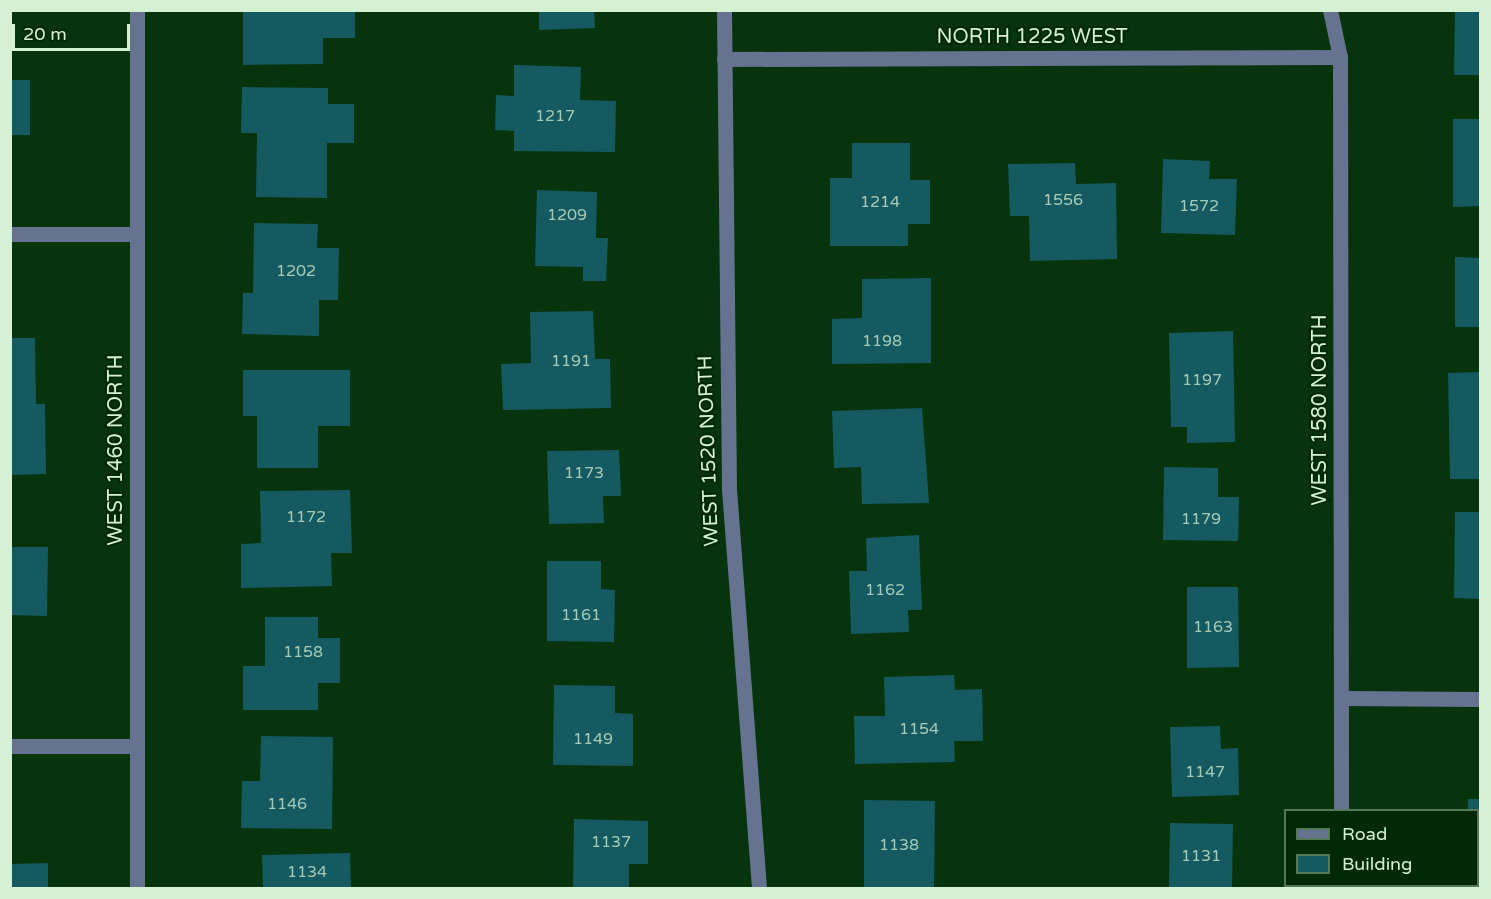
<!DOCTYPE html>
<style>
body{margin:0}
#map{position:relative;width:1491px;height:899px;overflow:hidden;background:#07330d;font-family:"Varela Round",sans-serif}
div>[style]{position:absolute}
.building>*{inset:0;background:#165a61}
.minor>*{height:15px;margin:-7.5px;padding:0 7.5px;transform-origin:7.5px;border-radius:7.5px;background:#657390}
span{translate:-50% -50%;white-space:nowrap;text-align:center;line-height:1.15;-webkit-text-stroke:4.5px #002904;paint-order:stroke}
.number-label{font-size:16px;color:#a4cbb7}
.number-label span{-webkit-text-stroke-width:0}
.street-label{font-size:20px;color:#d4f1d4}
.frame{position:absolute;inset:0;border:12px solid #d4f1d4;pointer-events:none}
.legend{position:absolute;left:1284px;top:809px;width:195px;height:78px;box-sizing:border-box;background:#002904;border:2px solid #557957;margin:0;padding:8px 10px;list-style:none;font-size:18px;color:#d4f1d4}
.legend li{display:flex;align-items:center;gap:12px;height:30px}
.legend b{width:30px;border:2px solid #557957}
.scale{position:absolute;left:12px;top:24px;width:118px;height:27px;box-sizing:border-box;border:3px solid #d4f1d4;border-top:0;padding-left:8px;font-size:18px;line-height:21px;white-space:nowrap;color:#d4f1d4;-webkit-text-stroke:4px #002904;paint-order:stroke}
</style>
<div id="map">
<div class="building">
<div style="clip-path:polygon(243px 10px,355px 10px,355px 38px,323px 38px,323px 64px,243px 65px)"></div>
<div style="clip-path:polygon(539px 10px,594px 10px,595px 28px,539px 30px)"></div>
<div style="clip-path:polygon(1455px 10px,1480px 10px,1480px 75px,1454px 75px)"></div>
<div style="clip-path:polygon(10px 28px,13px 28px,13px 44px,10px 44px)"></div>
<div style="clip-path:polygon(514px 65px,581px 67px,580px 100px,616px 101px,615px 152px,514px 151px,514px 131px,495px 130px,496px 95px,514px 96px)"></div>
<div style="clip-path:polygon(10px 80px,30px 80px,30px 135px,10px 135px)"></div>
<div style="clip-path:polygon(242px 87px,328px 88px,328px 104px,354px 104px,354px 143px,327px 143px,327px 198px,256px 197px,257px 133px,241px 133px)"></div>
<div style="clip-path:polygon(1453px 119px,1480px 119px,1480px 206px,1453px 207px)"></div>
<div style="clip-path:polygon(852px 143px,910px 143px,910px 180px,930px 180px,930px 224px,908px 224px,908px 246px,830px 246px,830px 178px,852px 178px)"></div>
<div style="clip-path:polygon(1163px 159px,1210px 161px,1209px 179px,1237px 179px,1235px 235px,1161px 233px)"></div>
<div style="clip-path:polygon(1075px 163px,1076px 184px,1116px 183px,1117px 259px,1030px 261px,1029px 216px,1010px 216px,1008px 164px)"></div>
<div style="clip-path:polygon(537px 190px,597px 192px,596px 238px,608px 238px,606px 281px,583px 281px,583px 267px,535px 266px)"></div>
<div style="clip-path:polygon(254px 223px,318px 224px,317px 248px,339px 248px,338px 300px,319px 300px,319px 336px,242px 334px,243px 293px,253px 293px)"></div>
<div style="clip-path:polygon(1455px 257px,1480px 258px,1480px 327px,1455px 327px)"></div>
<div style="clip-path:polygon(931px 278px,931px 363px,832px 364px,832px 319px,862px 318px,862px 279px)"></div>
<div style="clip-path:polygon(593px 311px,595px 359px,610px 359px,611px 408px,503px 410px,501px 364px,531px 363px,530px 312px)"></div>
<div style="clip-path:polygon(1233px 331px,1235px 442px,1187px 443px,1187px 427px,1171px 427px,1169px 333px)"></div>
<div style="clip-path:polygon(10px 338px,35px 338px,36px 404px,45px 404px,46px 474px,10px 475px)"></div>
<div style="clip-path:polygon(243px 370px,350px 370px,350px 426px,318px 426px,318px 468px,257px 468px,257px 416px,243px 416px)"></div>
<div style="clip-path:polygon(1480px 372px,1480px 479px,1450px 479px,1448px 373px)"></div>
<div style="clip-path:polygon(922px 408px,929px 503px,862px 504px,861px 467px,834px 468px,832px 411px)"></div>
<div style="clip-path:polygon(619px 450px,621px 496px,603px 496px,604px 523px,549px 524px,547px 451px)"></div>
<div style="clip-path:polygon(1164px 467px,1218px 468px,1218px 497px,1239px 497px,1238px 541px,1163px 540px)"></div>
<div style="clip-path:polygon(350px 490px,352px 553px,331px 553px,332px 586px,241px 588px,241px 544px,261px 543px,260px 491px)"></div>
<div style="clip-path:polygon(1455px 512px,1480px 512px,1480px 599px,1454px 598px)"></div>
<div style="clip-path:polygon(919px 535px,922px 610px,908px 610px,909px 632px,851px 634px,849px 571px,867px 571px,866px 538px)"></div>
<div style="clip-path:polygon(10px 547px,48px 547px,47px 616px,10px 615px)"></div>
<div style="clip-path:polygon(547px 561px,601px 561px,601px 589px,615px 590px,614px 642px,547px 641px)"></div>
<div style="clip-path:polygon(1187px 587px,1238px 587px,1239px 667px,1187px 668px)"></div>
<div style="clip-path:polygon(265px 617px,318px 617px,318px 638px,340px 638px,340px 683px,318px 683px,318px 710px,243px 710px,243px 666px,265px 666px)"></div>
<div style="clip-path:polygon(954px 675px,955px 690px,982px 689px,983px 741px,954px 741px,955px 762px,855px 764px,854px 716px,885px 716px,884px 677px)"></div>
<div style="clip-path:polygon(554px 685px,615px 686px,615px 713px,633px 714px,633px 766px,553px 765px)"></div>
<div style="clip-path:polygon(1220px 726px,1221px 749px,1238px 748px,1239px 795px,1172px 797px,1170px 727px)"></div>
<div style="clip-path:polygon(261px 736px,333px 737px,332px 829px,241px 828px,242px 781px,260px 781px)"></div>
<div style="clip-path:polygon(1468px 799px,1480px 799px,1480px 853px,1478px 810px,1468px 810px)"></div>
<div style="clip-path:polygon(864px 800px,935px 801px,934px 888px,864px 888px)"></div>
<div style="clip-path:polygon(574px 819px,648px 821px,648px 864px,629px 864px,629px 888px,573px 888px)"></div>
<div style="clip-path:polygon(1170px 823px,1233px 824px,1232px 888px,1169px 888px)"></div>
<div style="clip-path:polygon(350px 853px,351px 888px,263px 888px,262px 855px)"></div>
<div style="clip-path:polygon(48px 863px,48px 888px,10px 888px,10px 864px)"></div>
</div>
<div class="minor">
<div style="left:137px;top:10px;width:878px;rotate:90deg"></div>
<div style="left:724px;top:10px;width:479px;rotate:89.4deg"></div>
<div style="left:729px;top:489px;width:400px;rotate:85.7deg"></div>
<div style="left:1330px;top:10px;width:48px;rotate:78deg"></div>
<div style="left:1340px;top:57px;width:753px;rotate:89.92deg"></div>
<div style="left:724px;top:59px;width:616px;rotate:-0.19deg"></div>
<div style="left:10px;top:234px;width:127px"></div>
<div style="left:1341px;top:698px;width:139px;rotate:0.4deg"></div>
<div style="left:10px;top:746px;width:127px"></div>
<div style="left:1341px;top:886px;width:2px;rotate:90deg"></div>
</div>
<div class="number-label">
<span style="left:555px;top:116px">1217</span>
<span style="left:1063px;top:200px">1556</span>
<span style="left:880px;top:202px">1214</span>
<span style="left:1199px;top:206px">1572</span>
<span style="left:567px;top:215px">1209</span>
<span style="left:296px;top:271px">1202</span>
<span style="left:882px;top:341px">1198</span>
<span style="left:571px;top:361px">1191</span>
<span style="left:1202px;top:380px">1197</span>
<span style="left:584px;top:473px">1173</span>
<span style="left:306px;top:517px">1172</span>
<span style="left:1201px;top:519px">1179</span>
<span style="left:885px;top:590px">1162</span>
<span style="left:581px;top:615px">1161</span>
<span style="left:1213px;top:627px">1163</span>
<span style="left:303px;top:652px">1158</span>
<span style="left:919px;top:729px">1154</span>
<span style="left:593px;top:739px">1149</span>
<span style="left:1205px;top:772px">1147</span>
<span style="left:287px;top:804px">1146</span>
<span style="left:611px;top:842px">1137</span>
<span style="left:899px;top:845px">1138</span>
<span style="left:1201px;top:856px">1131</span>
<span style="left:307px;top:872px">1134</span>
</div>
<div class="street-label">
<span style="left:1032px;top:37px">NORTH 1225 WEST</span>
<span style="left:1320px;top:410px;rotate:-90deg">WEST 1580 NORTH</span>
<span style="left:116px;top:450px;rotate:-90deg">WEST 1460 NORTH</span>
<span style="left:709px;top:451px;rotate:-92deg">WEST 1520 NORTH</span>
</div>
<div class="frame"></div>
<ul class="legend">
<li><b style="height:8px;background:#657390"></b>Road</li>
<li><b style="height:16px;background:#165a61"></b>Building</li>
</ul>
<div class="scale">20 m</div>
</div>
